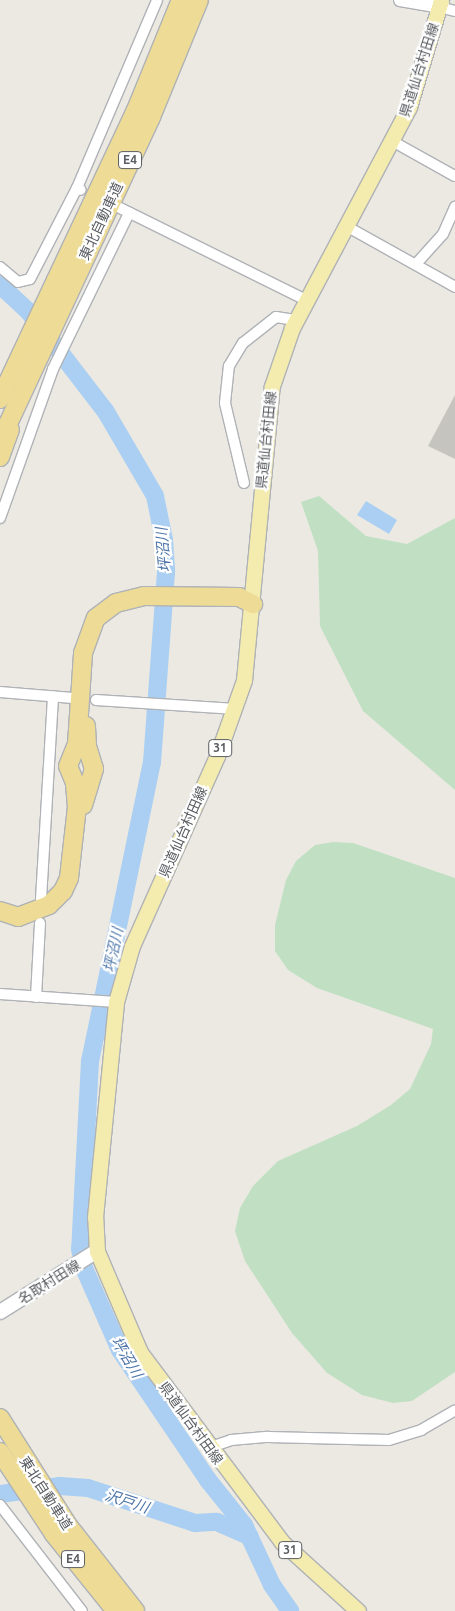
<!DOCTYPE html>
<meta charset="utf-8">
<style>
body{margin:0}
#map{position:relative;width:455px;height:1611px;overflow:hidden;background:#ebe9e2;font-family:Ubuntu,"Noto Sans JP",sans-serif}
div>[style]{position:absolute}
.green>*{inset:0;background:#c1e0c3}
.water>*{inset:0;background:#aacff3}
.river>*{height:18px;margin:-9px;padding:0 9px;transform-origin:9px;border-radius:9px;background:#aacff3}
.building>*{inset:0;background:#c6c4bf}
.roads{filter:drop-shadow(1px 0 #afb2b6) drop-shadow(-1px 0 #afb2b6) drop-shadow(0 1px #afb2b6) drop-shadow(0 -1px #afb2b6)}
.minor>*{height:10px;margin:-5px;padding:0 5px;transform-origin:5px;border-radius:5px;background:#fff}
.tertiary>*{height:12px;margin:-6px;padding:0 6px;transform-origin:6px;border-radius:6px;background:#fff}
.secondary>*{height:14px;margin:-7px;padding:0 7px;transform-origin:7px;border-radius:7px;background:#fff}
.primary>*{height:15px;margin:-7.5px;padding:0 7.5px;transform-origin:7.5px;border-radius:7.5px;background:#f4ecae}
.motorway>*{height:18px;margin:-9px;padding:0 9px;transform-origin:9px;border-radius:9px;background:#eedc96}
span{translate:-50% -50%;white-space:nowrap;text-align:center;line-height:1.15;-webkit-text-stroke:4.5px #fff;paint-order:stroke}
.shield-label span{padding:1px 4px;background:#fff;border:1px solid;border-radius:4px;-webkit-text-stroke-width:0}
.shield-label{font-size:12px;color:#5a5d61;font-weight:700}
.street-label{font-size:14px;color:#5a5d61}
.water-label{font-size:15px;color:#4e76aa;font-style:italic}
</style>
<div id="map">
<div class="green">
<div style="clip-path:polygon(319px 496px,366px 536px,407px 544px,455px 518px,455px 790px,363px 711px,320px 626px,318px 551px,301px 502px)"></div>
<div style="clip-path:polygon(333px 842px,353px 843px,455px 878px,455px 1372px,412px 1401px,393px 1403px,362px 1395px,327px 1373px,292px 1333px,245px 1261px,235px 1231px,240px 1208px,253px 1186px,278px 1161px,357px 1126px,391px 1105px,410px 1089px,431px 1044px,433px 1029px,317px 988px,288px 970px,275px 951px,275px 925px,286px 880px,296px 861px,315px 845px)"></div>
</div>
<div class="water">
<div style="clip-path:polygon(366px 501px,397px 520px,389px 534px,357px 515px)"></div>
</div>
<div class="river">
<div style="left:0;top:285px;width:40px;rotate:43deg"></div>
<div style="left:29px;top:312px;width:126px;rotate:52.4deg"></div>
<div style="left:106px;top:412px;width:97px;rotate:59.7deg"></div>
<div style="left:155px;top:496px;width:45px;rotate:78.4deg"></div>
<div style="left:164px;top:540px;width:32px;rotate:86deg"></div>
<div style="left:166px;top:572px;width:191px;rotate:94.2deg"></div>
<div style="left:152px;top:762px;width:305px;rotate:101.7deg"></div>
<div style="left:90px;top:1061px;width:188px;rotate:93deg"></div>
<div style="left:80px;top:1249px;width:19px;rotate:78deg"></div>
<div style="left:84px;top:1268px;width:90px;rotate:66.3deg"></div>
<div style="left:120px;top:1350px;width:157px;rotate:55.9deg"></div>
<div style="left:208px;top:1480px;width:58px;rotate:51.3deg"></div>
<div style="left:244px;top:1525px;width:66px;rotate:65deg"></div>
<div style="left:272px;top:1585px;width:32px;rotate:55deg"></div>
<div style="left:0;top:1494px;width:61px;rotate:-7.6deg"></div>
<div style="left:60px;top:1486px;width:28px;rotate:4deg"></div>
<div style="left:88px;top:1488px;width:113px;rotate:18.1deg"></div>
<div style="left:195px;top:1523px;width:22px;rotate:-3deg"></div>
<div style="left:217px;top:1522px;width:36px;rotate:24deg"></div>
</div>
<div class="building">
<div style="clip-path:polygon(455px 395px,455px 459px,428px 446px)"></div>
</div>
<div class="roads">
<div class="minor">
<div style="left:439px;top:7px;width:16px;rotate:14deg"></div>
<div style="left:392px;top:141px;width:72px;rotate:29.1deg"></div>
<div style="left:77px;top:188px;width:204px;rotate:-66.9deg"></div>
<div style="left:120px;top:208px;width:208px;rotate:26.3deg"></div>
<div style="left:346px;top:226px;width:125px;rotate:29.2deg"></div>
<div style="left:416px;top:264px;width:40px;rotate:-48deg"></div>
<div style="left:443px;top:234px;width:30px;rotate:-66deg"></div>
<div style="left:0;top:267px;width:23px;rotate:40deg"></div>
<div style="left:18px;top:282px;width:12px;rotate:-14deg"></div>
<div style="left:30px;top:279px;width:102px;rotate:-62.7deg"></div>
<div style="left:77px;top:188px;width:4px;rotate:27deg"></div>
<div style="left:244px;top:483px;width:82px;rotate:-103.4deg"></div>
<div style="left:225px;top:403px;width:37px;rotate:-84deg"></div>
<div style="left:229px;top:366px;width:27px;rotate:-59deg"></div>
<div style="left:243px;top:343px;width:42px;rotate:-38.2deg"></div>
<div style="left:276px;top:317px;width:19px;rotate:9deg"></div>
<div style="left:0;top:518px;width:158px;rotate:-70.4deg"></div>
<div style="left:53px;top:369px;width:174px;rotate:-64deg"></div>
<div style="left:0;top:692px;width:73px;rotate:4.7deg"></div>
<div style="left:96px;top:700px;width:140px;rotate:3.7deg"></div>
<div style="left:41px;top:899px;width:203px;rotate:-86.6deg"></div>
<div style="left:0;top:994px;width:116px;rotate:3.9deg"></div>
<div style="left:36px;top:997px;width:74px;rotate:-86.9deg"></div>
<div style="left:208px;top:1448px;width:24px;rotate:-19deg"></div>
<div style="left:231px;top:1440px;width:37px;rotate:-5deg"></div>
<div style="left:268px;top:1437px;width:121px;rotate:1.4deg"></div>
<div style="left:389px;top:1440px;width:34px;rotate:-17deg"></div>
<div style="left:421px;top:1430px;width:39px;rotate:-30deg"></div>
<div style="left:0;top:1505px;width:134px;rotate:52.3deg"></div>
</div>
<div class="tertiary">
<div style="left:400px;top:0;width:40px;rotate:10deg"></div>
</div>
<div class="secondary">
<div style="left:0;top:1312px;width:115px;rotate:-32.2deg"></div>
</div>
<div class="primary">
<div style="left:358px;top:1611px;width:103px;rotate:-137.8deg"></div>
<div style="left:282px;top:1542px;width:237px;rotate:-126.8deg"></div>
<div style="left:140px;top:1352px;width:110px;rotate:-113.1deg"></div>
<div style="left:97px;top:1251px;width:34px;rotate:-93deg"></div>
<div style="left:95px;top:1217px;width:216px;rotate:-84.4deg"></div>
<div style="left:116px;top:1002px;width:58px;rotate:-74.1deg"></div>
<div style="left:132px;top:946px;width:208px;rotate:-65.9deg"></div>
<div style="left:217px;top:756px;width:81px;rotate:-70.4deg"></div>
<div style="left:244px;top:680px;width:295px;rotate:-84.6deg"></div>
<div style="left:272px;top:386px;width:61px;rotate:-71deg"></div>
<div style="left:292px;top:328px;width:250px;rotate:-62.1deg"></div>
<div style="left:409px;top:107px;width:112px;rotate:-73.3deg"></div>
</div>
<div class="motorway">
<div style="left:0;top:399px;width:319px;rotate:-64.8deg"></div>
<div style="left:136px;top:110px;width:119px;rotate:-67.8deg"></div>
<div style="left:0;top:441px;width:357px;rotate:-65deg"></div>
<div style="left:151px;top:117px;width:126px;rotate:-67.7deg"></div>
<div style="left:0;top:457px;width:29px;rotate:-70deg"></div>
<div style="left:83px;top:805px;width:38px;rotate:-73deg"></div>
<div style="left:94px;top:769px;width:24px;rotate:-107deg"></div>
<div style="left:87px;top:746px;width:20px;rotate:-93deg"></div>
<div style="left:0;top:911px;width:19px;rotate:18deg"></div>
<div style="left:18px;top:917px;width:33px;rotate:-21deg"></div>
<div style="left:49px;top:905px;width:20px;rotate:-45deg"></div>
<div style="left:63px;top:891px;width:14px;rotate:-65deg"></div>
<div style="left:69px;top:878px;width:71px;rotate:-83.6deg"></div>
<div style="left:77px;top:807px;width:24px;rotate:-95deg"></div>
<div style="left:75px;top:783px;width:18px;rotate:-112deg"></div>
<div style="left:68px;top:766px;width:24px;rotate:-68deg"></div>
<div style="left:77px;top:744px;width:91px;rotate:-86.2deg"></div>
<div style="left:83px;top:653px;width:37px;rotate:-70deg"></div>
<div style="left:96px;top:618px;width:25px;rotate:-37deg"></div>
<div style="left:116px;top:603px;width:29px;rotate:-14deg"></div>
<div style="left:144px;top:596px;width:95px;rotate:0.6deg"></div>
<div style="left:239px;top:597px;width:16px;rotate:27deg"></div>
<div style="left:0;top:1418px;width:129px;rotate:57.7deg"></div>
<div style="left:69px;top:1527px;width:107px;rotate:51.8deg"></div>
<div style="left:0;top:1452px;width:98px;rotate:56.6deg"></div>
<div style="left:54px;top:1534px;width:99px;rotate:51.2deg"></div>
</div>
</div>
<div class="shield-label">
<span style="left:130px;top:160px">E4</span>
<span style="left:220px;top:748px">31</span>
<span style="left:290px;top:1550px">31</span>
<span style="left:73px;top:1559px">E4</span>
</div>
<div class="street-label">
<span style="left:419px;top:70px;rotate:-72deg">県道仙台村田線</span>
<span style="left:101px;top:221px;rotate:-65deg">東北自動車道</span>
<span style="left:266px;top:440px;rotate:-84deg">県道仙台村田線</span>
<span style="left:183px;top:832px;rotate:-66deg">県道仙台村田線</span>
<span style="left:49px;top:1282px;rotate:-32deg">名取村田線</span>
<span style="left:191px;top:1423px;rotate:54deg">県道仙台村田線</span>
<span style="left:46px;top:1493px;rotate:57deg">東北自動車道</span>
</div>
<div class="water-label">
<span style="left:163px;top:550px;rotate:-95deg">坪沼川</span>
<span style="left:113px;top:950px;rotate:-78deg">坪沼川</span>
<span style="left:127px;top:1357px;rotate:59deg">坪沼川</span>
<span style="left:127px;top:1501px;rotate:18deg">沢戸川</span>
</div>
</div>
